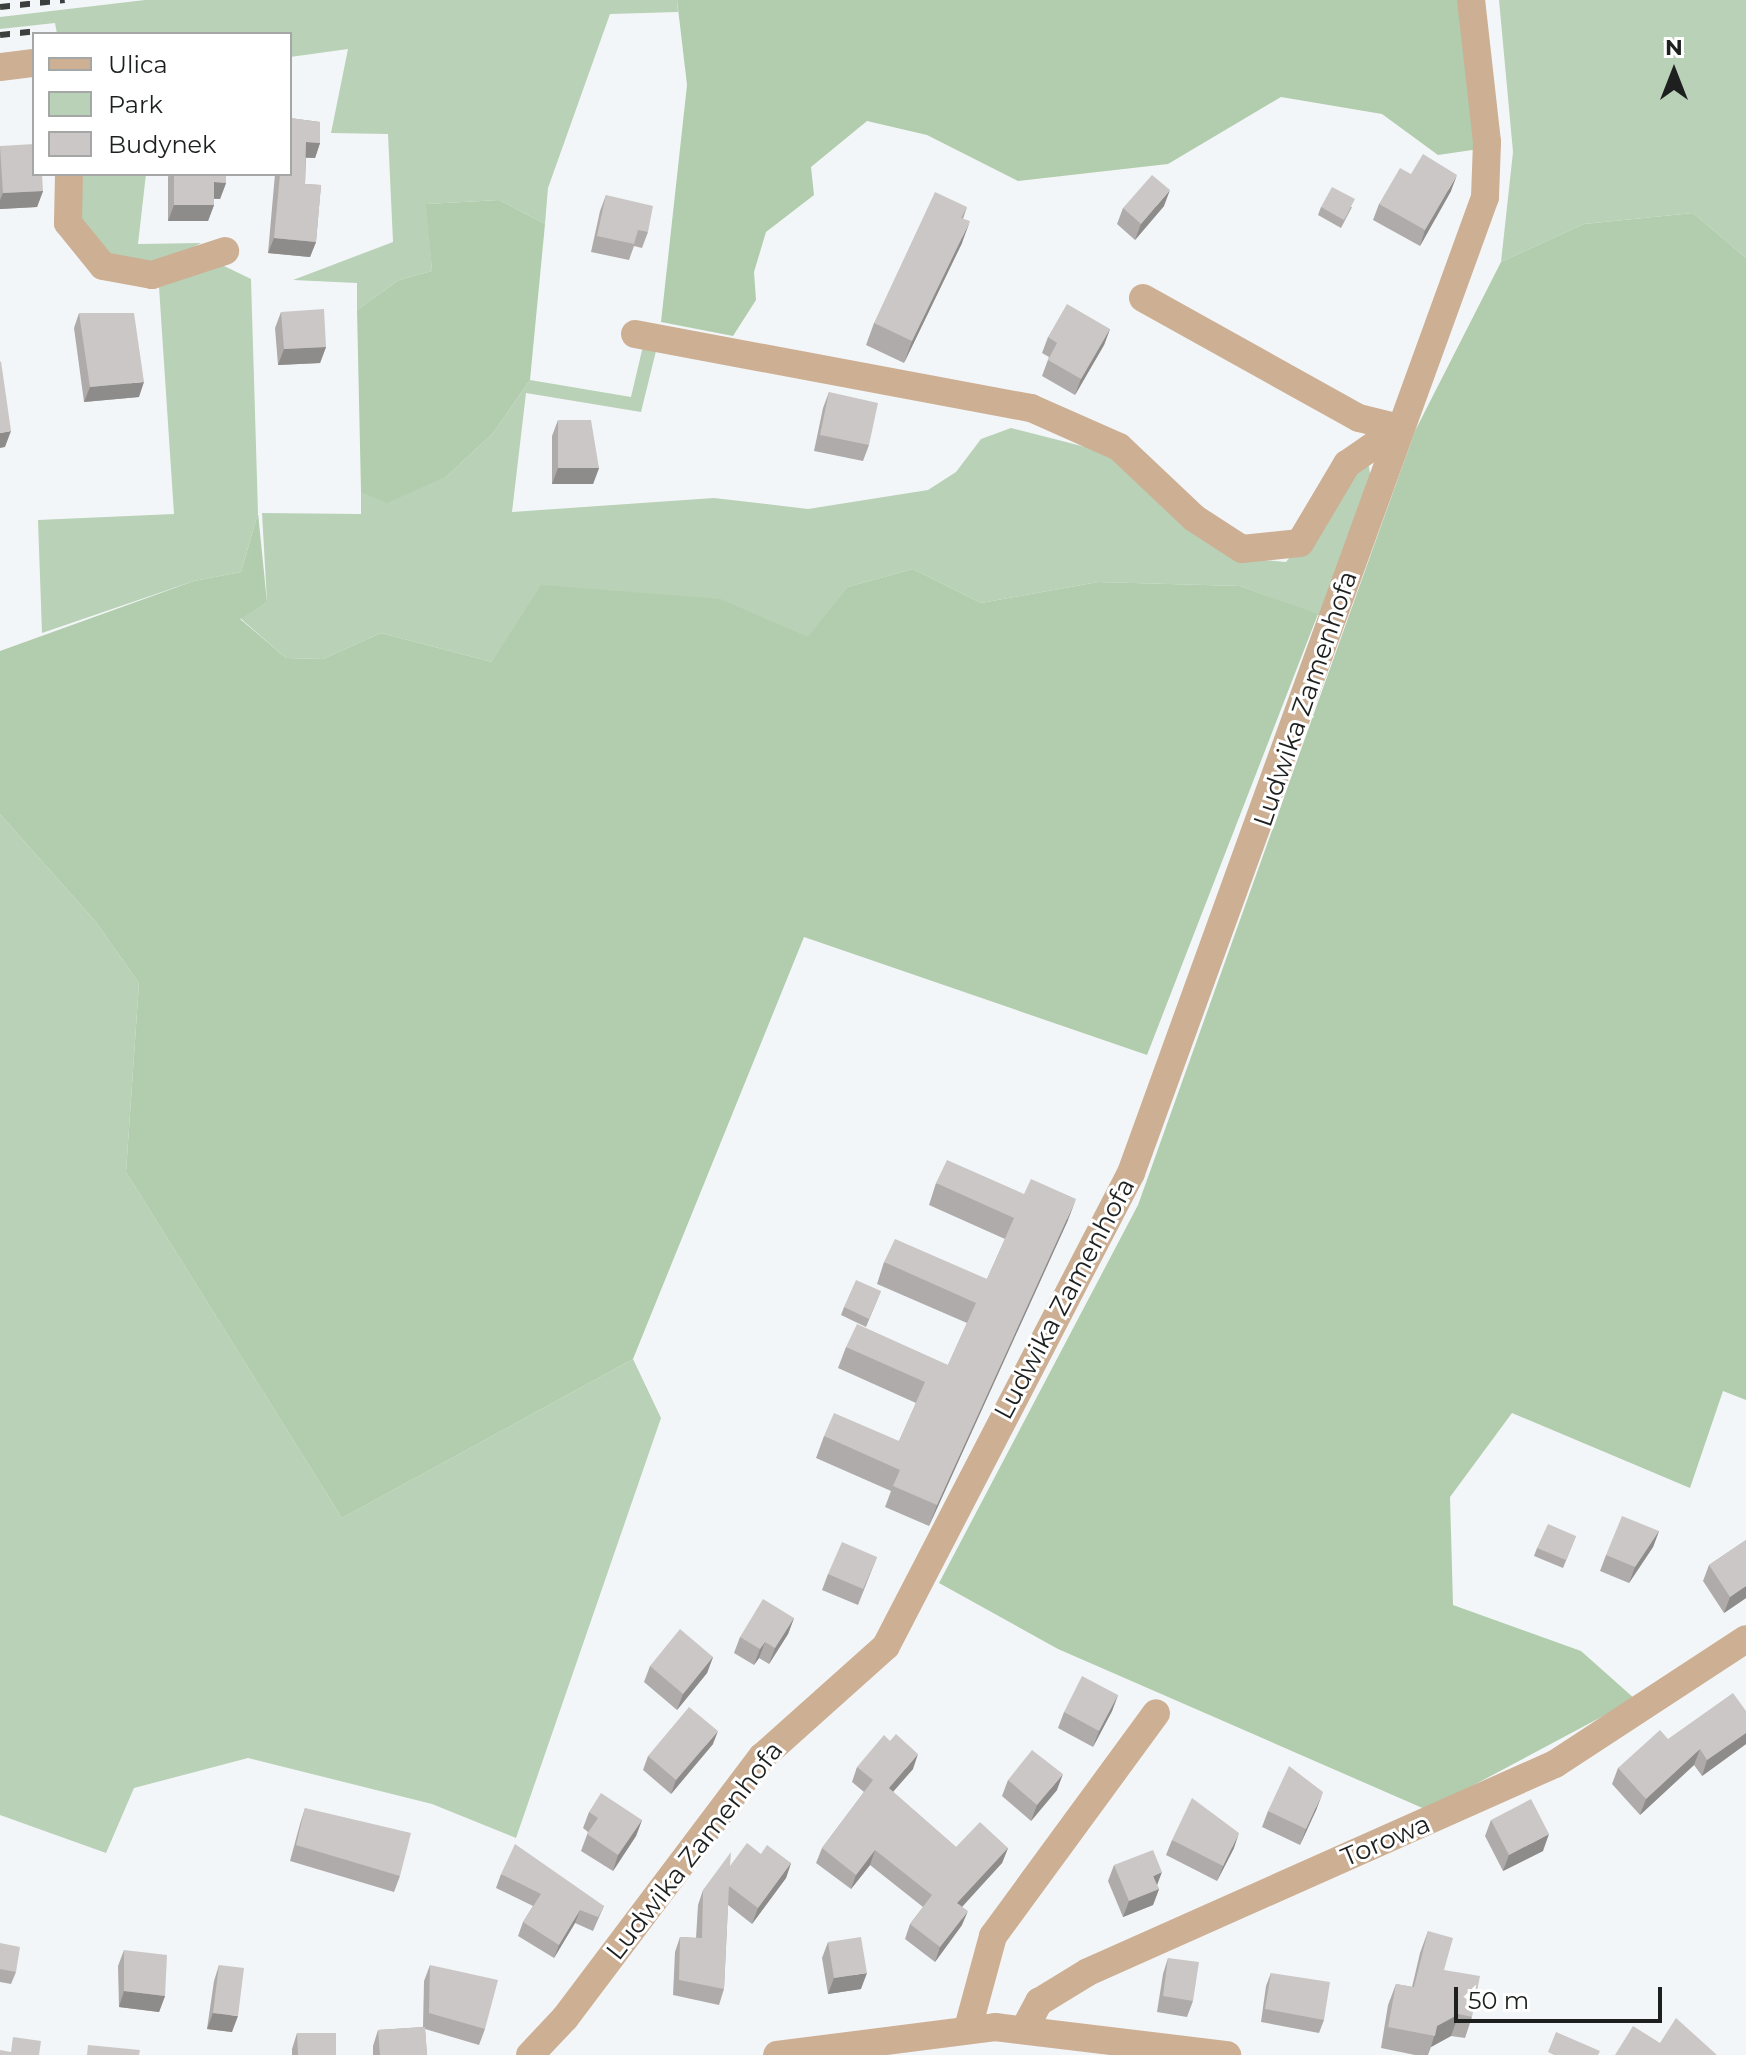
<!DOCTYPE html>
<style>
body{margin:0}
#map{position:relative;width:1746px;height:2055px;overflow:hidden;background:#f3f6f8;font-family:Montserrat,sans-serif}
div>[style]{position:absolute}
.green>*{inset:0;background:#b9d1b6}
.forest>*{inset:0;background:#b1cdad}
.minor>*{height:28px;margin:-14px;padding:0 14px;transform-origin:14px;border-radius:14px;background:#cdaf94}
.rail>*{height:6px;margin-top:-3px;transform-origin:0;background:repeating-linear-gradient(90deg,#3d3f3f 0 10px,transparent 0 20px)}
.wall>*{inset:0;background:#afabaa}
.shaded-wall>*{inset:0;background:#8e8b8b}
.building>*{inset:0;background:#cbc7c6}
span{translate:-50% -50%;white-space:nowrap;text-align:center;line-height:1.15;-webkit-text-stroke:6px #fff;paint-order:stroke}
.street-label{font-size:26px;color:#1e2020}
.legend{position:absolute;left:32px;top:32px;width:260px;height:144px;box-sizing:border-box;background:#fff;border:2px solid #a5a6a6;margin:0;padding:10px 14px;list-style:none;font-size:24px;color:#1e2020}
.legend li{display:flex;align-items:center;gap:16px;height:40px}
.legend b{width:40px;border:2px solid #a5a6a6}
.north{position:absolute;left:1634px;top:32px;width:80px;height:80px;-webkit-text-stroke:6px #fff;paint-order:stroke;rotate:0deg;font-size:22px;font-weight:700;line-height:32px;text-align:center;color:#1e2020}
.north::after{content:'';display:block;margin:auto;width:28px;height:36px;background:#1e2020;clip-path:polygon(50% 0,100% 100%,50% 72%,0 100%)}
.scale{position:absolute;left:1454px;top:1987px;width:208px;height:36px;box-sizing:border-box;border:4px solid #1e2020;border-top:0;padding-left:10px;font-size:24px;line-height:28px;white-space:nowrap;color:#1e2020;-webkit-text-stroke:6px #fff;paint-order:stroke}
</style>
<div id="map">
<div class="green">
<div style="clip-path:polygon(145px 0,677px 0,678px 12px,610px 14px,548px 188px,545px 224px,499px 200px,427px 204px,432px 271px,399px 280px,357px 310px,357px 283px,293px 280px,393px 242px,388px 134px,331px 133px,348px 49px,290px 57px,290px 34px,57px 34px,55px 23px,0 29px,0 17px)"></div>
<div style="clip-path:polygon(1499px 0,1746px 0,1746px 258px,1693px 213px,1584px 224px,1501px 262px,1513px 152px)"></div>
<div style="clip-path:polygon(77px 174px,146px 174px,138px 244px,201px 243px,159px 266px,118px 262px,74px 217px)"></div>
<div style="clip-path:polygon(222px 265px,251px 279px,258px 513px,241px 572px,194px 581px,42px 633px,38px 520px,174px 514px,159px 287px)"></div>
<div style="clip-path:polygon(643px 346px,657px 347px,641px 412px,526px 393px,512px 512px,714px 498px,808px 509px,928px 490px,956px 472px,981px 439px,1011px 428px,1117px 455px,1233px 557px,1286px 562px,1368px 459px,1371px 481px,1327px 618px,1240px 586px,1098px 582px,981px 603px,913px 569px,847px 587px,809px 637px,492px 662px,381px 633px,323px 659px,286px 658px,240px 618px,267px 602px,262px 513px,361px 514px,361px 492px,447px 476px,493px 433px,530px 380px,631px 397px)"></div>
<div style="clip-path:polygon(0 814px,96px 922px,139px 983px,126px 1172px,342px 1518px,633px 1359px,661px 1418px,516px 1838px,432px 1804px,248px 1758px,134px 1788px,106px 1853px,0 1815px)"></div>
</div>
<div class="forest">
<div style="clip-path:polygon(677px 0,1460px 0,1479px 149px,1438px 155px,1382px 114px,1281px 97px,1168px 164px,1018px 181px,927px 135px,867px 121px,811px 167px,814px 195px,766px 232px,754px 272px,756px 300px,733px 336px,661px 322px,687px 85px)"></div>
<div style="clip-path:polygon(499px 200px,545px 224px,530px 380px,493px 433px,447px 476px,387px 503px,361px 492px,357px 310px,399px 280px,432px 271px,426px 204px)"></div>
<div style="clip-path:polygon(1693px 213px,1746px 258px,1746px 1400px,1723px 1391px,1690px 1488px,1512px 1413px,1450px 1497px,1453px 1605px,1581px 1651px,1635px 1699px,1427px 1810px,1058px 1649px,939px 1583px,1138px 1205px,1415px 431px,1501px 262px,1584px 224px)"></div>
<div style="clip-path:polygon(258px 513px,267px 602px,240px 619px,286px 658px,323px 659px,381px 633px,492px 662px,541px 585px,720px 599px,808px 637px,847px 587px,913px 569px,981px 603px,1098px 582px,1240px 586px,1318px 614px,1147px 1055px,804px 937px,633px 1359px,342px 1518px,126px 1172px,139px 983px,96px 922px,0 814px,0 651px,194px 581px,241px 572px)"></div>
</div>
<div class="minor">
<div style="left:0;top:67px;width:34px;rotate:-7deg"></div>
<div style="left:69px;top:174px;width:49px;rotate:91.2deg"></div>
<div style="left:68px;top:223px;width:55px;rotate:50.9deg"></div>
<div style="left:103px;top:266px;width:50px;rotate:10.4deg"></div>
<div style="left:152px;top:275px;width:77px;rotate:-18.2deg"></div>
<div style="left:1143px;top:298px;width:247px;rotate:29.1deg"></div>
<div style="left:1359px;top:418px;width:41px;rotate:14deg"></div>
<div style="left:635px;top:334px;width:403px;rotate:10.6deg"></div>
<div style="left:1031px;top:408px;width:96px;rotate:23.9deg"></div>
<div style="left:1119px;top:447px;width:103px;rotate:43.4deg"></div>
<div style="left:1194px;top:518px;width:57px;rotate:32.9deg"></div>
<div style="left:1242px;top:549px;width:58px;rotate:-5.9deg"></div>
<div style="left:1300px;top:543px;width:92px;rotate:-59.3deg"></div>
<div style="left:1347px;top:464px;width:63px;rotate:-34.7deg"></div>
<div style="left:968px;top:2028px;width:95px;rotate:-74.8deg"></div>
<div style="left:993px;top:1936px;width:276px;rotate:-53.8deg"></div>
<div style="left:1025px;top:2028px;width:30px;rotate:-62deg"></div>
<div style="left:1039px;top:2002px;width:57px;rotate:-31.5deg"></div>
<div style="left:1088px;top:1972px;width:511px;rotate:-24.01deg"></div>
<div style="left:1555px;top:1764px;width:228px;rotate:-33.2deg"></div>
<div style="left:530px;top:2055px;width:51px;rotate:-46.6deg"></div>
<div style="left:565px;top:2018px;width:327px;rotate:-53deg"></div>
<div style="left:762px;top:1757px;width:166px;rotate:-41.8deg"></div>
<div style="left:886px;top:1646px;width:533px;rotate:-62.62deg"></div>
<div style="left:1131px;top:1173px;width:1038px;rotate:-70.06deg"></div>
<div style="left:1485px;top:197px;width:55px;rotate:-87.9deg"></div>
<div style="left:1487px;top:142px;width:143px;rotate:-96.4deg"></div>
<div style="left:777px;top:2055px;width:220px;rotate:-7.3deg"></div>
<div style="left:995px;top:2027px;width:234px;rotate:6.9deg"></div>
</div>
<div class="rail">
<div style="left:0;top:7px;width:65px;rotate:-6.1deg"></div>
<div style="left:0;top:35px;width:38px;rotate:-6deg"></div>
</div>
<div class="wall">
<div style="clip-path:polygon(290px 118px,320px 122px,320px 143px,315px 158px,306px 158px,305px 184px,321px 185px,316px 242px,310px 257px,268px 253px,275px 174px,290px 174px)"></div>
<div style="clip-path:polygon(0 146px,43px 191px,37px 207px,0 209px)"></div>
<div style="clip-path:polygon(169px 174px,226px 174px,226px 183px,220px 199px,214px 199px,214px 205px,208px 221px,168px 221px,168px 177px)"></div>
<div style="clip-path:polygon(1411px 174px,1451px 191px,1420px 246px,1373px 220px,1379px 204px)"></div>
<div style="clip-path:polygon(606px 195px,648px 232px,642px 248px,634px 246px,629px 260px,591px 252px,600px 211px)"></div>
<div style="clip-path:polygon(1164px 206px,1135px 240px,1117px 224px,1123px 208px)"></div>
<div style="clip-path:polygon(967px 207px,963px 219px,962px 243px,904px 363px,866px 345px,874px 323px)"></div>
<div style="clip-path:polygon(1321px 207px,1352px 207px,1341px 228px,1318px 215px)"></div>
<div style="clip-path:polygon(281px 312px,326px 347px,320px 363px,278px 365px,275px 328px)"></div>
<div style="clip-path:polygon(79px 313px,139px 397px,84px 402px,74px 328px)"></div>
<div style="clip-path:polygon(1110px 329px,1104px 345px,1075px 395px,1042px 376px,1049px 357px,1042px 353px,1048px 337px)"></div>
<div style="clip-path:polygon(829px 392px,869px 445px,863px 461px,814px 451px,823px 408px)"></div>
<div style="clip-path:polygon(558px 420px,599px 468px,593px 484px,552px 484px,552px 436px)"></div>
<div style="clip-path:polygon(936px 1183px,1068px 1220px,929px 1526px,885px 1507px,891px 1491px,816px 1458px,824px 1436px,899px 1441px,916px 1403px,838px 1368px,846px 1347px,948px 1365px,967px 1323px,877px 1284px,884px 1262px,987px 1279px,1005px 1239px,929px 1205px)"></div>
<div style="clip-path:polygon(881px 1291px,866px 1327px,841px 1315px,844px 1307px)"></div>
<div style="clip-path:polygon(1659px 1531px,1653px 1547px,1629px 1583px,1600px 1571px,1606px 1555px)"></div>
<div style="clip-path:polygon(1576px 1536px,1563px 1568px,1534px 1556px,1537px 1548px)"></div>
<div style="clip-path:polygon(1746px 1540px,1746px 1598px,1724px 1613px,1703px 1581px,1709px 1565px)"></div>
<div style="clip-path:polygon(877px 1557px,858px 1605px,822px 1590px,828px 1574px)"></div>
<div style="clip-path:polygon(794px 1618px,788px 1634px,769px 1664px,759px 1658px,754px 1665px,734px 1653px,740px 1637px)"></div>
<div style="clip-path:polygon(713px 1657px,707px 1673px,677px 1710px,644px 1682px,650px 1666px)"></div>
<div style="clip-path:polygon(1118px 1695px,1112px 1711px,1093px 1747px,1058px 1728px,1064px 1712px)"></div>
<div style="clip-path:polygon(1746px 1711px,1746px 1744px,1702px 1776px,1694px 1765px,1640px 1815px,1612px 1784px,1618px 1768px,1668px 1739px)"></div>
<div style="clip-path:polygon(713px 1744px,671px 1794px,643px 1770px,648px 1756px)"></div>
<div style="clip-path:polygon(857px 1767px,913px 1769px,893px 1792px,956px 1847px,1008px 1848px,1002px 1863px,962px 1906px,962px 1925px,935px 1962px,905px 1939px,910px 1924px,923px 1907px,870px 1865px,851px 1889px,816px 1863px,822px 1848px,864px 1792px,852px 1782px)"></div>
<div style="clip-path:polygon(1008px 1780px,1057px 1790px,1031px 1821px,1002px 1796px)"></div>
<div style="clip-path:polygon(305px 1808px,400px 1876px,394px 1892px,290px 1861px,300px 1824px)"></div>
<div style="clip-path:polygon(1317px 1808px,1300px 1845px,1262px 1827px,1268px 1811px)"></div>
<div style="clip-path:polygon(589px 1812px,642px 1820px,636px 1836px,613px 1871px,581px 1851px,588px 1832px,583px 1828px)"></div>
<div style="clip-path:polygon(1491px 1820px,1543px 1851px,1503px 1871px,1485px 1836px)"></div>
<div style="clip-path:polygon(1172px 1840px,1234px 1848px,1217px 1881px,1166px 1855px)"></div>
<div style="clip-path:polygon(761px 1854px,791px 1863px,786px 1878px,752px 1924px,728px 1905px,724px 1989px,719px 2005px,673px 1995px,675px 1952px,680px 1937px,696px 1938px,698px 1905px,703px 1890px)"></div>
<div style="clip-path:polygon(1114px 1865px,1157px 1885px,1159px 1889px,1153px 1905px,1123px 1917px,1108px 1881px)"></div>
<div style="clip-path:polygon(501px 1874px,604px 1906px,593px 1931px,575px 1923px,554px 1958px,518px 1936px,523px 1922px,533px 1906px,496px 1888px)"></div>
<div style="clip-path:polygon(1428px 1931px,1444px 1970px,1472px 2017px,1465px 2038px,1451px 2036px,1431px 2047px,1428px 2055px,1415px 2055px,1381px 2048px,1388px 2005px,1396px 1984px,1412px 1987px,1420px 1953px)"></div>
<div style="clip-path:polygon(828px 1942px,861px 1989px,828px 1994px,822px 1958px)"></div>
<div style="clip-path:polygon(0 1943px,16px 1972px,11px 1984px,0 1982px)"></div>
<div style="clip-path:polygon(124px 1950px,165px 1996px,159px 2012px,119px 2007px,118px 1966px)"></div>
<div style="clip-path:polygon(1168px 1958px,1193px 2001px,1187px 2017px,1157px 2012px,1163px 1974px)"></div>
<div style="clip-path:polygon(219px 1965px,232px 2032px,207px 2029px,214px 1981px)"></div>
<div style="clip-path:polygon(430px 1965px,485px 2029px,479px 2045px,425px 2029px,427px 2055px,373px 2055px,373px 2046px,378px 2030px,423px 2027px,424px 1981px)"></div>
<div style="clip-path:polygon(1271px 1973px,1324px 2020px,1319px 2033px,1261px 2022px,1266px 1986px)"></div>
<div style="clip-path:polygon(297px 2033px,336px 2055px,292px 2055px,292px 2049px)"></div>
</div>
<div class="shaded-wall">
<div style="clip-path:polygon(306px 142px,320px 143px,315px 158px,301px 157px)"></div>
<div style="clip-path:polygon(1457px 175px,1451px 191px,1420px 246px,1425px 230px)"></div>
<div style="clip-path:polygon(214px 182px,226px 183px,220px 199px,208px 198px)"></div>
<div style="clip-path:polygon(1170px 190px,1164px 206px,1135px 240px,1141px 224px)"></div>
<div style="clip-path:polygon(43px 191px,37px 207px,0 209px,0 200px,3px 193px)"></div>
<div style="clip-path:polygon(174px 205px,214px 205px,208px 221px,168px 221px)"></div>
<div style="clip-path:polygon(970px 221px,962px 243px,904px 363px,912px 341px)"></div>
<div style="clip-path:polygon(274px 238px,316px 242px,310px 257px,268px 253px)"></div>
<div style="clip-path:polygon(1110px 329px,1104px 345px,1075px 395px,1081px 379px)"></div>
<div style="clip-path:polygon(326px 347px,320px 363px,278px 365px,284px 349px)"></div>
<div style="clip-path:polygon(144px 382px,139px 397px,84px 402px,90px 387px)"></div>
<div style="clip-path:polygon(11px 431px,5px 447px,0 448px,0 433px)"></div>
<div style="clip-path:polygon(558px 468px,599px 468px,593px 484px,552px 484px)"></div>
<div style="clip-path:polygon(1076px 1199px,1068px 1220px,929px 1526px,937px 1505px)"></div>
<div style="clip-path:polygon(1659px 1531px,1653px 1547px,1629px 1583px,1635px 1567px)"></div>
<div style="clip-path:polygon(1746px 1586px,1746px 1598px,1724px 1613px,1730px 1597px)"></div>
<div style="clip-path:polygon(794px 1618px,788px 1634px,769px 1664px,775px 1648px)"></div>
<div style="clip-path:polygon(765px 1642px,759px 1658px,754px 1665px,760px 1649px)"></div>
<div style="clip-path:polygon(713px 1657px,707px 1673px,677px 1710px,683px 1694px)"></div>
<div style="clip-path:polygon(1118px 1695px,1112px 1711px,1093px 1747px,1099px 1731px)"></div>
<div style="clip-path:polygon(718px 1731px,713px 1744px,671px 1794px,676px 1780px)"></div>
<div style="clip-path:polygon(1746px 1733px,1746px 1744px,1702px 1776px,1707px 1760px)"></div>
<div style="clip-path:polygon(1700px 1749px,1694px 1765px,1640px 1815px,1646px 1799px)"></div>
<div style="clip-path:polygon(918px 1754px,913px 1769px,883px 1803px,889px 1788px)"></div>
<div style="clip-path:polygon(1063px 1774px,1057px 1790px,1031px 1821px,1037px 1805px)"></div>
<div style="clip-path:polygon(1323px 1792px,1317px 1808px,1300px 1845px,1306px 1829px)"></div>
<div style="clip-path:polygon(642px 1820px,636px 1836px,613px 1871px,618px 1855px)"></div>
<div style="clip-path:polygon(1239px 1833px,1234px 1848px,1217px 1881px,1223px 1866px)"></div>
<div style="clip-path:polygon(1549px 1834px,1543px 1851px,1503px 1871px,1509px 1855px)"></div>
<div style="clip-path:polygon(1008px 1848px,1002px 1863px,952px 1918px,957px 1903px)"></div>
<div style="clip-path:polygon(875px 1850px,870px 1865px,851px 1889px,856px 1875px)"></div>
<div style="clip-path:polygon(791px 1863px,786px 1878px,752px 1924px,758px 1908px)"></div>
<div style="clip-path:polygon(1162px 1872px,1156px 1888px,1153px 1876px)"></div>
<div style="clip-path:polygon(1159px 1889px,1153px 1905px,1123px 1917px,1129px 1901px)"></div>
<div style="clip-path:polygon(580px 1910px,575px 1923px,554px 1958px,559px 1945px)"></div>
<div style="clip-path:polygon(968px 1911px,962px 1925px,935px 1962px,940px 1947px)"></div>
<div style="clip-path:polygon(867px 1973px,861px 1989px,828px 1994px,834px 1978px)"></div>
<div style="clip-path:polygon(124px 1991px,165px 1996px,159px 2012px,119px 2007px)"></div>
<div style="clip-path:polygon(213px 2013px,238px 2016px,232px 2032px,207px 2029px)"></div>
<div style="clip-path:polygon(1459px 2014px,1451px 2036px,1431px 2047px,1437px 2026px)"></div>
</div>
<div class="building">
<div style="clip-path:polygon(290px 118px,320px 122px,320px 143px,306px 142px,305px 184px,321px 185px,316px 242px,274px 238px,280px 174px,290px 174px)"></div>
<div style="clip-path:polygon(34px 144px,34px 174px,42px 174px,43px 191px,3px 193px,0 146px)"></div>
<div style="clip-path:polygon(1423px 154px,1457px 175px,1425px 230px,1379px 204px,1400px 168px,1411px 174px)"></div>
<div style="clip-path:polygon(174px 174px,226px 174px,226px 183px,214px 182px,214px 205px,174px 205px)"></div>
<div style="clip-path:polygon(1152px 175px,1170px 190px,1141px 224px,1123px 208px)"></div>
<div style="clip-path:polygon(1332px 187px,1355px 199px,1344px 220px,1321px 207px)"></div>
<div style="clip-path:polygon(935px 192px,967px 207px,961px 218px,970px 221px,912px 341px,874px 323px)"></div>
<div style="clip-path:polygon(606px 195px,653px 206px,648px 232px,638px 230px,634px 244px,597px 236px)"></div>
<div style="clip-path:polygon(1067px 304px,1110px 329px,1081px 379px,1048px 360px,1057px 343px,1048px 337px)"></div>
<div style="clip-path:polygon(324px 309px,326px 347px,284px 349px,281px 312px)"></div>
<div style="clip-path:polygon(79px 313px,134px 313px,144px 382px,90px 387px)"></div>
<div style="clip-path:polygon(1px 361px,11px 431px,0 433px,0 362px)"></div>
<div style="clip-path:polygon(829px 392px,878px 403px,869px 445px,820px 435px)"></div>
<div style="clip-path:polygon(558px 420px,591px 420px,599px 468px,558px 468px)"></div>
<div style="clip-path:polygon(947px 1160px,1024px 1194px,1031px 1179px,1076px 1199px,937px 1505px,893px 1486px,900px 1470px,824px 1436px,834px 1413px,899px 1441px,925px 1382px,846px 1347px,857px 1324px,948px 1365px,976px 1303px,884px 1262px,895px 1239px,987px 1279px,1014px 1218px,936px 1183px)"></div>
<div style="clip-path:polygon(856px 1280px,881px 1291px,869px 1319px,844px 1307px)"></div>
<div style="clip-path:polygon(1622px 1516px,1659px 1531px,1635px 1567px,1606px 1555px)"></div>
<div style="clip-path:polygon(1548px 1524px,1576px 1536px,1566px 1560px,1537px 1548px)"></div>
<div style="clip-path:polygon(1746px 1540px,1746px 1586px,1730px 1597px,1709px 1565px)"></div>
<div style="clip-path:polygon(842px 1542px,877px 1557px,863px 1589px,828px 1574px)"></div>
<div style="clip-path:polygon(763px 1599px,794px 1618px,775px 1648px,765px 1642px,760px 1649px,740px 1637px)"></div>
<div style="clip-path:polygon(680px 1629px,713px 1657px,683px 1694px,650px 1666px)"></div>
<div style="clip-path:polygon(1082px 1676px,1118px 1695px,1099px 1731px,1064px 1712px)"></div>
<div style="clip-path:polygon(1733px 1693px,1746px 1711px,1746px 1733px,1707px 1760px,1700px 1749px,1646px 1799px,1618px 1768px,1660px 1730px,1668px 1739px)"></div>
<div style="clip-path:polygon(689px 1707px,718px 1731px,676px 1780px,648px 1756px)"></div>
<div style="clip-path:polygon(896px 1734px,918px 1754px,889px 1788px,956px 1847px,980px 1822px,1008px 1848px,957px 1903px,968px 1911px,940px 1947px,910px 1924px,932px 1895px,875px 1850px,856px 1875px,822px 1848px,873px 1780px,857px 1767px,884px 1735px,890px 1741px)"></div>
<div style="clip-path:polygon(1032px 1750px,1063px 1774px,1037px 1805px,1008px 1780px)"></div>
<div style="clip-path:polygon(1289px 1766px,1323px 1792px,1306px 1829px,1268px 1811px)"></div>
<div style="clip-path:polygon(601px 1793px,642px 1820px,618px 1855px,587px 1834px,598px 1818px,589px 1812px)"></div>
<div style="clip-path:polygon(1192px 1798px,1239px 1833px,1223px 1866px,1172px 1840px)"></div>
<div style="clip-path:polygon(1531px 1799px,1549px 1834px,1509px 1855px,1491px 1820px)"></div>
<div style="clip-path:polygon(305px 1808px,411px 1833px,400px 1876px,296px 1845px)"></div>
<div style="clip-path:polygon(747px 1843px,761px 1854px,767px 1845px,791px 1863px,758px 1908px,729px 1886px,724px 1989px,679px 1980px,680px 1937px,702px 1938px,703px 1890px,731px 1852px,730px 1866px)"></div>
<div style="clip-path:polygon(515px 1844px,604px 1906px,598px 1917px,580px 1910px,559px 1945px,523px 1922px,541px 1894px,501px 1874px)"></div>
<div style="clip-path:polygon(1153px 1850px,1162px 1872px,1153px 1876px,1159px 1889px,1129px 1901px,1114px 1865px)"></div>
<div style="clip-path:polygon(1428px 1931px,1453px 1938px,1444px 1970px,1480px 1976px,1472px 2017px,1459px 2014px,1437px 2026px,1435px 2036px,1388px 2027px,1396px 1984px,1414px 1987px)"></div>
<div style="clip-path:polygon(861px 1937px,867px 1973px,834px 1978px,828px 1942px)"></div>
<div style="clip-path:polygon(0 1943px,20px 1947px,16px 1972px,0 1969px)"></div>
<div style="clip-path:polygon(124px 1950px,167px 1955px,165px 1996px,124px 1991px)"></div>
<div style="clip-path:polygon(1168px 1958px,1199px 1962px,1193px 2001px,1163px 1996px)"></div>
<div style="clip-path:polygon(219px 1965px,244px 1968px,238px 2016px,213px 2013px)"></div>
<div style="clip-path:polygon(430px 1965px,498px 1980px,485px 2029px,429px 2013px)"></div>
<div style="clip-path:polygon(1271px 1973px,1330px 1982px,1324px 2020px,1265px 2009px)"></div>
<div style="clip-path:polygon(1676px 2018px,1717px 2055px,1615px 2055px,1633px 2026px,1660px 2043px)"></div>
<div style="clip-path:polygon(425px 2027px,427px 2055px,380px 2055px,378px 2030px)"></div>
<div style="clip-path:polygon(1556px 2032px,1600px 2051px,1598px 2055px,1554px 2055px,1548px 2052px)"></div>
<div style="clip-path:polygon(297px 2033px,336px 2033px,336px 2055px,298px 2055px)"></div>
<div style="clip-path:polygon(13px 2037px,41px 2041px,39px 2055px,0 2055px,0 2050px,11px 2052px)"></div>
<div style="clip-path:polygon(88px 2045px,140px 2050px,139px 2055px,87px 2055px)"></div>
</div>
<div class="street-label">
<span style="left:1306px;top:699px;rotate:-71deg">Ludwika Zamenhofa</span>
<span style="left:1065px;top:1299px;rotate:-62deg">Ludwika Zamenhofa</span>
<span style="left:1386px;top:1841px;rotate:-23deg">Torowa</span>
<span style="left:695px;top:1851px;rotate:-52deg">Ludwika Zamenhofa</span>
</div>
<ul class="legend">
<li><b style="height:10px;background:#cdaf94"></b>Ulica</li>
<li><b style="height:22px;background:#b9d1b6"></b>Park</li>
<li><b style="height:22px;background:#cbc7c6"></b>Budynek</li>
</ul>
<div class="north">N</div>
<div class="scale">50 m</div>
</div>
